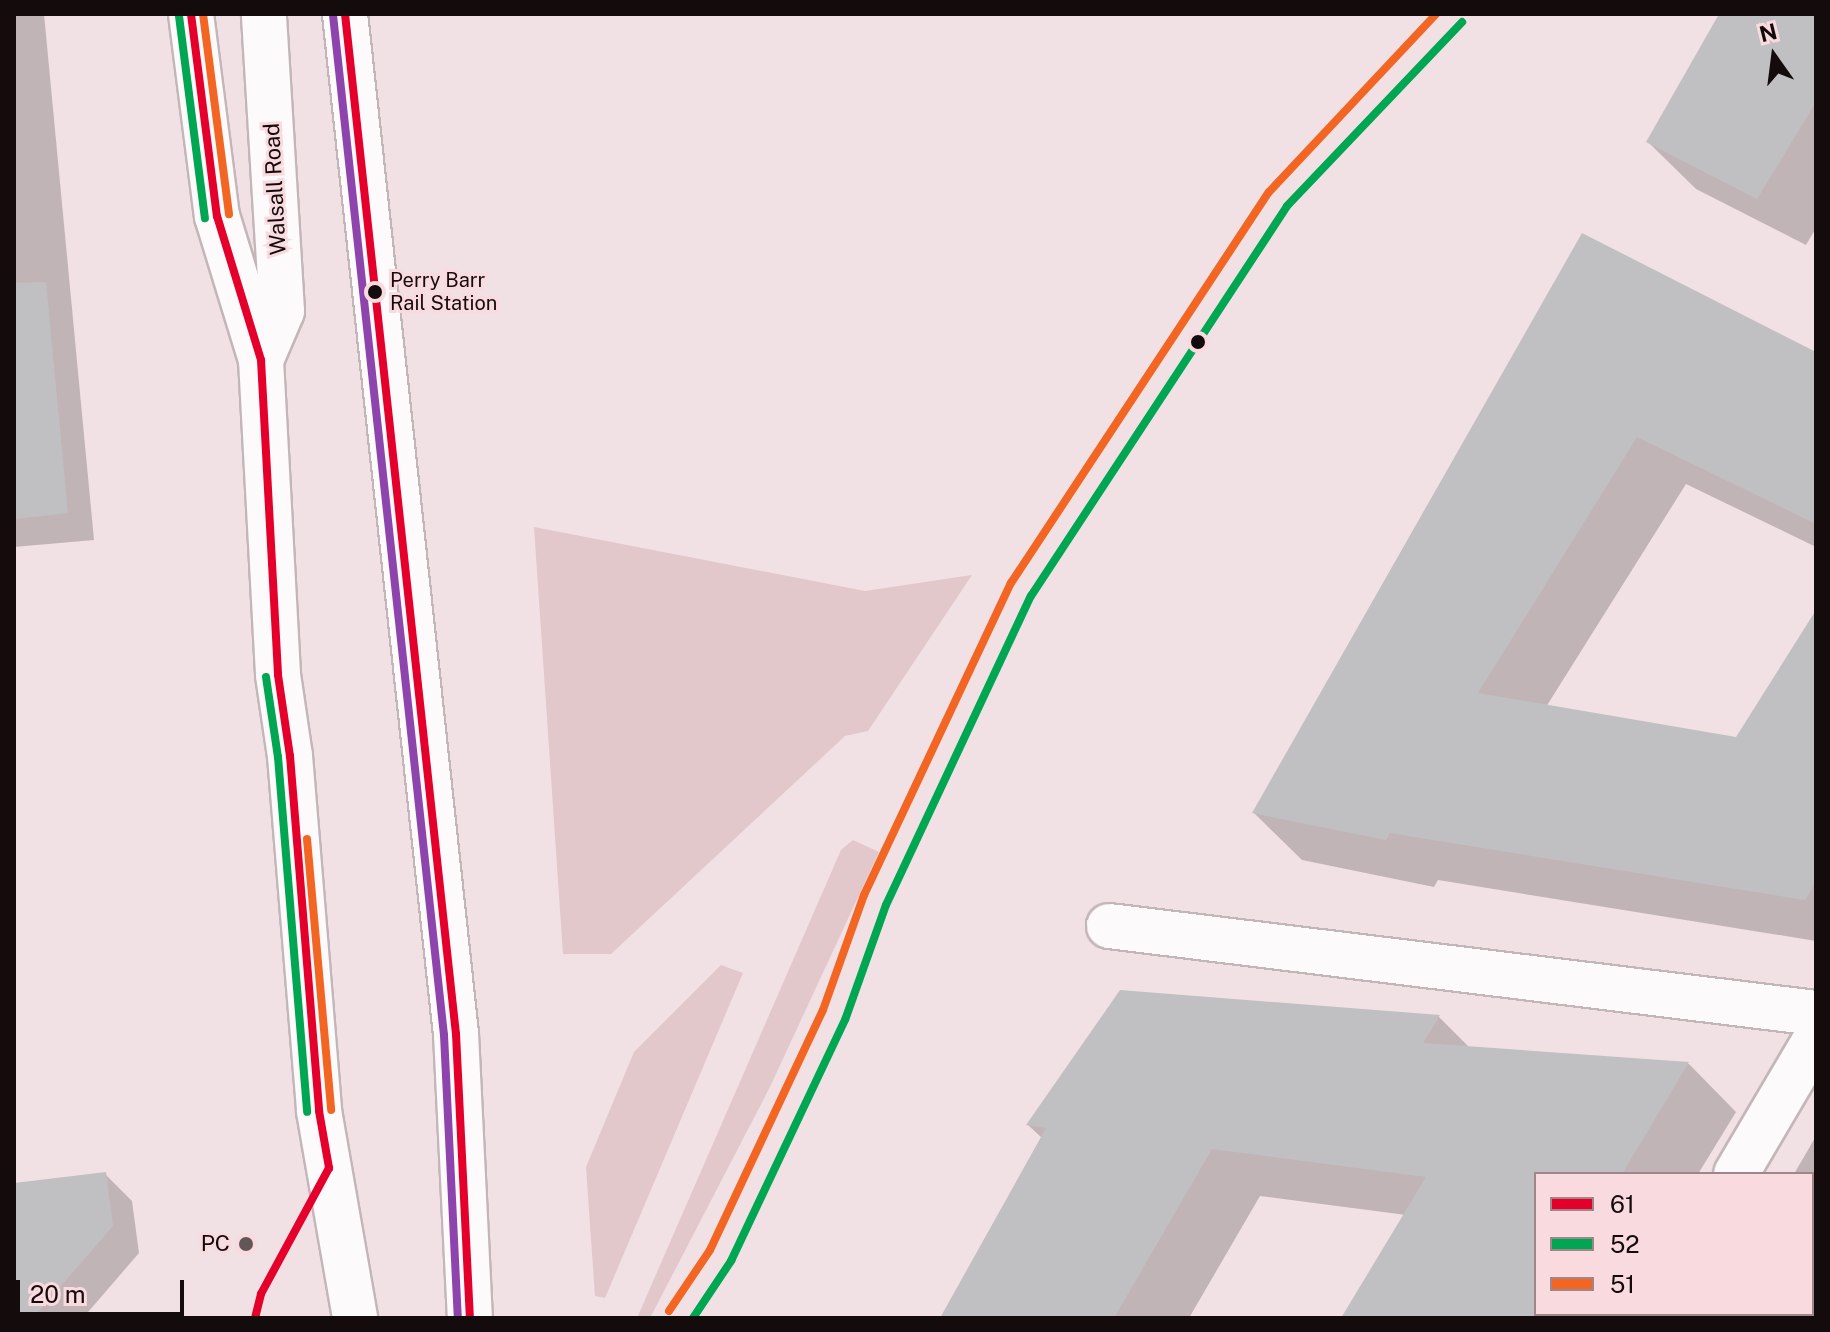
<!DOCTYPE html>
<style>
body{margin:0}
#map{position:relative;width:1830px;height:1332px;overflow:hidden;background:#f2e1e4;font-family:"Public Sans",sans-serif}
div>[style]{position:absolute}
.green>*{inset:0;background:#e2c7cb}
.shadow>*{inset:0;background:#0003}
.building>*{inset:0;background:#c0c0c2}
.roads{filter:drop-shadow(2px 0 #c3b6b9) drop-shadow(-2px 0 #c3b6b9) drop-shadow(0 2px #c3b6b9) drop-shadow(0 -2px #c3b6b9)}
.street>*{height:44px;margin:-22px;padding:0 22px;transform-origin:22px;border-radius:22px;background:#fdfafb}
.primary>*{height:44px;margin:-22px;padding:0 22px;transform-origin:22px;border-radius:22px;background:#fdfafb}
.highway>*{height:44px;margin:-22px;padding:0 22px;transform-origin:22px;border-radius:22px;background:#fdfafb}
.bus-1>*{height:8px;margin:-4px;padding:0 4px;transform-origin:4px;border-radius:4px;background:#e4002b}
.bus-2>*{height:8px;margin:-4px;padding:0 4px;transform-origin:4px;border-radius:4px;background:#00a651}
.bus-3>*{height:8px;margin:-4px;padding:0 4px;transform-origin:4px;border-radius:4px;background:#f26522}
.bus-4>*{height:8px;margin:-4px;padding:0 4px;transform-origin:4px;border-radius:4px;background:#8e44ad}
.dots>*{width:22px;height:22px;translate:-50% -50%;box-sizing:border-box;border:4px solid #f9dadf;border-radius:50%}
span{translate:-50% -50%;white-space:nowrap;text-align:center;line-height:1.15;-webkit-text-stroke:6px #f9dadf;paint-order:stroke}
.bus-label{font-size:20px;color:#140b0d}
.left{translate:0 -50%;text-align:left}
.street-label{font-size:22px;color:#140b0d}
.poi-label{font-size:22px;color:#140b0d}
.right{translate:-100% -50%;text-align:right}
.frame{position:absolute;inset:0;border:16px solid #140b0d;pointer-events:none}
.legend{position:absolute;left:1534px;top:1172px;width:280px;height:144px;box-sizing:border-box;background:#f9dadf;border:2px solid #9d878b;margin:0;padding:10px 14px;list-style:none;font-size:24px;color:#140b0d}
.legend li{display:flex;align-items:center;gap:16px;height:40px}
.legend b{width:40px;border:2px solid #9d878b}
.north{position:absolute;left:1734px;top:16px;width:80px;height:80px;-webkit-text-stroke:6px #f9dadf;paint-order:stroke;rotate:346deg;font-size:22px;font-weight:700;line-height:32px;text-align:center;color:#140b0d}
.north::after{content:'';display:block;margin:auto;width:28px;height:36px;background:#140b0d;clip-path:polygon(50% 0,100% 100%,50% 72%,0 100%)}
.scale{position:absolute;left:16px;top:1280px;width:168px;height:36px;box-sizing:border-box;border:4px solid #140b0d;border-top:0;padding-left:10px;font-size:24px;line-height:28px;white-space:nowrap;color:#140b0d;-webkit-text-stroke:6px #f9dadf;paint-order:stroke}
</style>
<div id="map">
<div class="green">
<div style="clip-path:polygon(534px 527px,865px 591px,972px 575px,868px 731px,845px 736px,611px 954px,563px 954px)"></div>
<div style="clip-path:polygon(853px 840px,879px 852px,769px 1089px,650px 1318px,637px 1318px,841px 850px)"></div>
<div style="clip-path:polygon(721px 965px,743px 973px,605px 1298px,595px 1296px,586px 1167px,634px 1052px)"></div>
</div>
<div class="shadow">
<div style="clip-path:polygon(14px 14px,44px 14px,94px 540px,14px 547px)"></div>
<div style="clip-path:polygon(1721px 14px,1816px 14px,1816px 228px,1806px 245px,1696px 189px,1648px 142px)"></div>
<div style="clip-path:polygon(1583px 236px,1816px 354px,1816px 547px,1686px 484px,1546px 707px,1737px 740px,1816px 614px,1816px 941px,1438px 880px,1434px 887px,1302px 860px,1254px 813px)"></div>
<div style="clip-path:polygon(1121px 992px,1439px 1017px,1471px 1049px,1689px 1064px,1736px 1112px,1698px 1174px,1536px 1174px,1536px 1314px,1615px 1314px,1612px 1318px,1343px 1318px,1406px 1215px,1260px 1196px,1189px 1318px,942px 1318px,1042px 1138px,1028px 1125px)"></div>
<div style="clip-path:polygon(1816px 1136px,1816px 1318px,1711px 1318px,1812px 1314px,1812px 1174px,1794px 1174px)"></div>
<div style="clip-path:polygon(105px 1174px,132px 1201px,139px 1253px,83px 1318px,14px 1318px,14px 1185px)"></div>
</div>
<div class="building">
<div style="clip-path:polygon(1719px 14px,1816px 14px,1816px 102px,1757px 199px,1646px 142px)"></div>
<div style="clip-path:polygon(1582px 233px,1816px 352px,1816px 524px,1637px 437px,1478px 693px,1736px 737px,1816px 610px,1816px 882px,1805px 900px,1390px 833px,1386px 840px,1252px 813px)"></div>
<div style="clip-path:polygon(46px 282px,68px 513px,14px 519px,14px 283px)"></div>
<div style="clip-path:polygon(1120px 990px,1440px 1015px,1423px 1043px,1689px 1062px,1622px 1174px,1536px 1174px,1536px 1318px,1341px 1318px,1426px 1177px,1212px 1149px,1114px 1318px,940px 1318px,1046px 1128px,1026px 1125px)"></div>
<div style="clip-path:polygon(106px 1172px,113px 1226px,33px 1318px,14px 1318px,14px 1183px)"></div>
</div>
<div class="roads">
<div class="street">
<div style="left:1109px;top:926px;width:712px;rotate:7.02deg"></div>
<div style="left:1736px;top:1174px;width:158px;rotate:-59.5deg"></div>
<div style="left:1651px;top:1318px;width:4px;rotate:-63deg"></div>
</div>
<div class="primary">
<div style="left:261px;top:360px;width:53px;rotate:-66.8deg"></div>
<div style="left:282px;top:311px;width:298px;rotate:-93.5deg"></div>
</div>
<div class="highway">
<div style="left:191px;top:14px;width:204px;rotate:82.7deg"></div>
<div style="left:217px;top:216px;width:151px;rotate:73deg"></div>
<div style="left:261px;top:360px;width:315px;rotate:86.9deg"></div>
<div style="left:278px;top:675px;width:82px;rotate:81.6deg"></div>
<div style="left:290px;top:756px;width:356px;rotate:85.3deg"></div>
<div style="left:319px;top:1111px;width:210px;rotate:80.1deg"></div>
<div style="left:345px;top:14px;width:1026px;rotate:83.79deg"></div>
<div style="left:456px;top:1034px;width:284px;rotate:87.2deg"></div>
</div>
</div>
<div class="bus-1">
<div style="left:191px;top:14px;width:204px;rotate:82.7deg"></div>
<div style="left:217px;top:216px;width:151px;rotate:73deg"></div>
<div style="left:261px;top:360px;width:315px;rotate:86.9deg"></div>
<div style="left:278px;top:675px;width:82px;rotate:81.6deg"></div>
<div style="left:290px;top:756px;width:356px;rotate:85.3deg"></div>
<div style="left:319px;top:1111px;width:58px;rotate:80deg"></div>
<div style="left:329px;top:1168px;width:143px;rotate:118.4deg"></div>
<div style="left:261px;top:1294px;width:25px;rotate:104deg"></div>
<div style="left:345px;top:14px;width:1026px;rotate:83.79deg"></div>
<div style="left:456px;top:1034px;width:284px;rotate:87.2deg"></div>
</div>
<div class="bus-2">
<div style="left:179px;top:16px;width:204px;rotate:82.7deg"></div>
<div style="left:266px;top:677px;width:81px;rotate:81.5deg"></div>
<div style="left:278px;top:757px;width:356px;rotate:85.3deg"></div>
<div style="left:693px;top:1318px;width:69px;rotate:-56.3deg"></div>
<div style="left:731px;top:1261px;width:267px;rotate:-64.7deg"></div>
<div style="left:845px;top:1020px;width:122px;rotate:-70.4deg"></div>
<div style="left:886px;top:905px;width:341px;rotate:-64.9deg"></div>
<div style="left:1031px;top:596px;width:467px;rotate:-56.7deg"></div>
<div style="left:1287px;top:206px;width:254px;rotate:-46.4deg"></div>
</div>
<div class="bus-3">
<div style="left:203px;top:14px;width:202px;rotate:82.6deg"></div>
<div style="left:307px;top:839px;width:272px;rotate:84.9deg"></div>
<div style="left:669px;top:1311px;width:73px;rotate:-56.1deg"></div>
<div style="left:710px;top:1250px;width:265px;rotate:-64.8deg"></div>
<div style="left:823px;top:1010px;width:122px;rotate:-70.4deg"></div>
<div style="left:864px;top:895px;width:345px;rotate:-64.8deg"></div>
<div style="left:1011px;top:583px;width:468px;rotate:-56.6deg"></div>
<div style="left:1269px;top:192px;width:244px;rotate:-46.8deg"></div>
</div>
<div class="bus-4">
<div style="left:333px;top:15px;width:1026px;rotate:83.79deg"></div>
<div style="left:444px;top:1035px;width:283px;rotate:87.2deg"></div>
</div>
<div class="dots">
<div style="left:375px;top:292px;background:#140b0d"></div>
<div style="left:1198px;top:342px;background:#140b0d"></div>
<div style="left:246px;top:1244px;background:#625658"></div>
</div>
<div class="bus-label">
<span class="left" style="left:390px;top:292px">Perry Barr<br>Rail Station</span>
</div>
<div class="street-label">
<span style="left:275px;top:189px;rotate:-93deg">Walsall Road</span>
</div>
<div class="poi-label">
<span class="right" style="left:230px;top:1244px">PC</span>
</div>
<div class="frame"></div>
<ul class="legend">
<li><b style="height:10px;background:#e4002b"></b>61</li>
<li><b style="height:10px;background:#00a651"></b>52</li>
<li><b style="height:10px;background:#f26522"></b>51</li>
</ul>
<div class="north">N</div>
<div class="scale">20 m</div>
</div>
